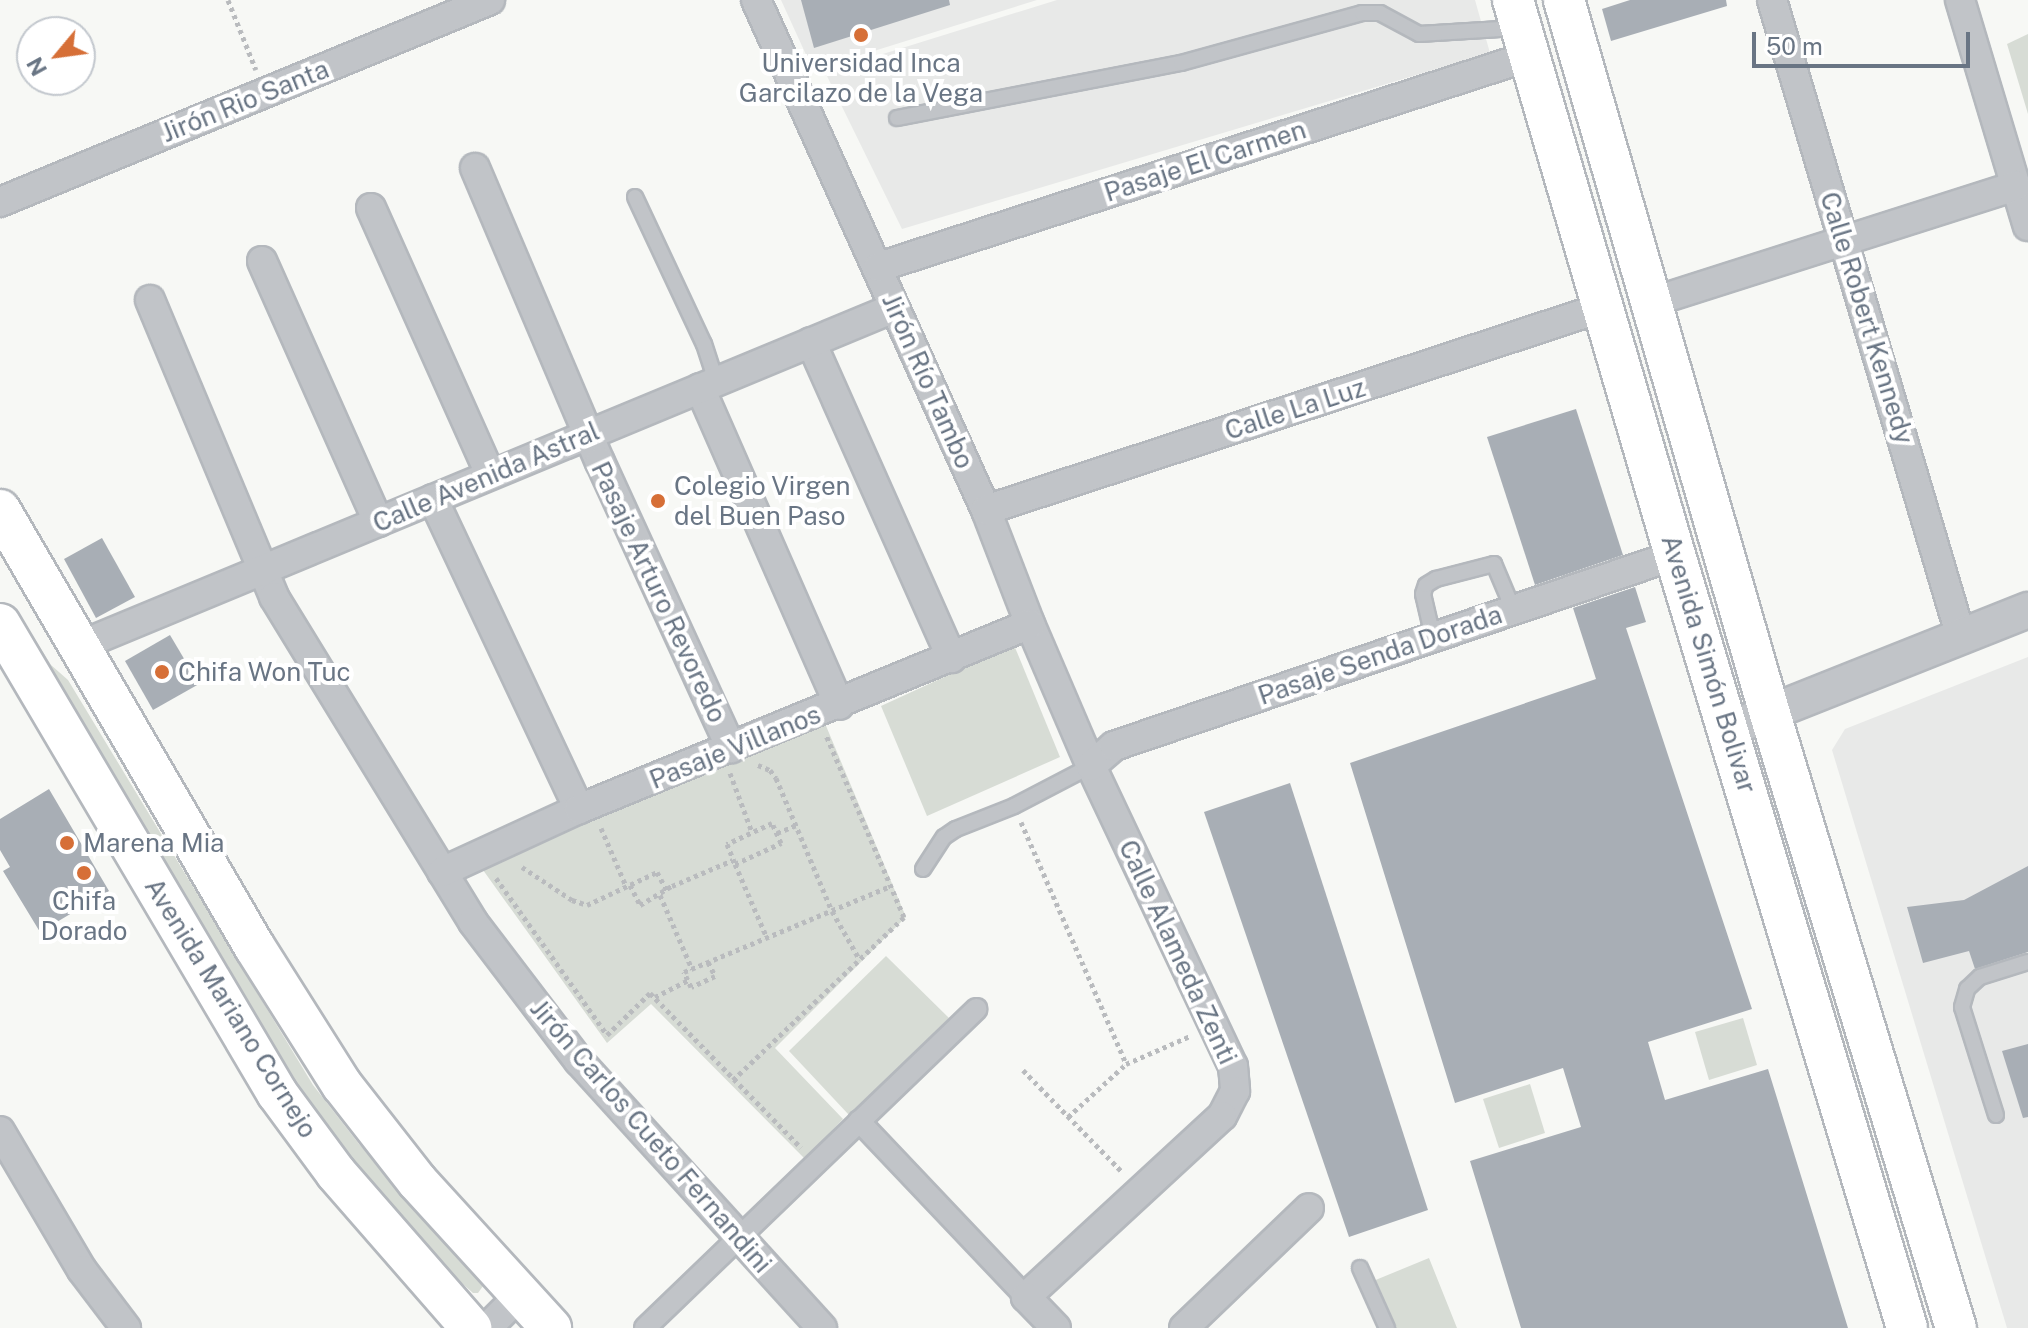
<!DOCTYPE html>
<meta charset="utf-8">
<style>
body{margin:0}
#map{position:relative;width:2028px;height:1328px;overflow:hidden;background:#f7f8f5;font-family:"Public Sans",sans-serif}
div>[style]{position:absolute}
.built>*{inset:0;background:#e8e9e8}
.green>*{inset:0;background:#d7dcd5}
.building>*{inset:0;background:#a8aeb5}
.path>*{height:5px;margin-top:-2.5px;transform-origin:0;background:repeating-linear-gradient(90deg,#b9bbbe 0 4px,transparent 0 8px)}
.roads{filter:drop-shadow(2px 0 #b4b8bd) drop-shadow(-2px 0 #b4b8bd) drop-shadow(0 2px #b4b8bd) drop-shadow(0 -2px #b4b8bd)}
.service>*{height:14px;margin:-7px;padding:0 7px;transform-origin:7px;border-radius:7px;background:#c1c4c8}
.pedestrian>*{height:20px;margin:-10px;padding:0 10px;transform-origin:10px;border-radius:10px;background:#c1c4c8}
.minor>*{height:28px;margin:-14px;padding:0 14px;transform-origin:14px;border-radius:14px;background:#c1c4c8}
.tertiary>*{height:34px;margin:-17px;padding:0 17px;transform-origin:17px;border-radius:17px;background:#c1c4c8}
.secondary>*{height:40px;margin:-20px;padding:0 20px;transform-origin:20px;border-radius:20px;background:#fff}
.dots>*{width:22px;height:22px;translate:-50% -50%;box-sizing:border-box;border:4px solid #fff;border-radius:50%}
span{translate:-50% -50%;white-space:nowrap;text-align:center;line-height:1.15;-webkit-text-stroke:8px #fff;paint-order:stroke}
.poi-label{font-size:26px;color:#697584}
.left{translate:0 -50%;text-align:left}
.street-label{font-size:26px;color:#697584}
.north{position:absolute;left:16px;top:16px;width:80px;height:80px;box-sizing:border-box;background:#fff;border:2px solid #c3c8ce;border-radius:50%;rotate:241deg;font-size:22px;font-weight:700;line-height:32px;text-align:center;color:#697584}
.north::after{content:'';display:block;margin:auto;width:28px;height:36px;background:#d66f37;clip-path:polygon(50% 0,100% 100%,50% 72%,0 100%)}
.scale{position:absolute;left:1752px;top:32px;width:218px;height:36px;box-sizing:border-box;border:4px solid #697584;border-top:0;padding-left:10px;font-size:24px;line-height:28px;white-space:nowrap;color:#697584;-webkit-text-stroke:6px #fff;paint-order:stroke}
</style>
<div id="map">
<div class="built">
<div style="clip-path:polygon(781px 0,1037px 0,813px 70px)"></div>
<div style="clip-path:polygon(1057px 0,1475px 0,1490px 53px,902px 229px,825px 72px)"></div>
<div style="clip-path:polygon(2028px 657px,2028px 1328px,2007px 1328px,1832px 750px,1845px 729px)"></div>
</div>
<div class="green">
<div style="clip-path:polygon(2028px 34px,2028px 114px,2007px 44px)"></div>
<div style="clip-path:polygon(17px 618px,23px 620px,51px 665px,68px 680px,313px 1085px,359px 1144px,488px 1279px,478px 1293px,473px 1293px,435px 1259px,342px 1169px)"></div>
<div style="clip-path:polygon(1014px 645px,1060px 757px,927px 816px,881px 706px)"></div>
<div style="clip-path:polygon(824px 721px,906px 917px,775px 1048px,843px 1119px,805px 1159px,651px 1004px,607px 1043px,478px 863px)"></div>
<div style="clip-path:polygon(886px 956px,949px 1018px,849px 1115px,789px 1051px)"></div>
<div style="clip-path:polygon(1743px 1018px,1757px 1065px,1709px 1080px,1695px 1032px)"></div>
<div style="clip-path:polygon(1530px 1084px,1545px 1133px,1499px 1148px,1483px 1099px)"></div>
<div style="clip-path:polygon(1429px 1258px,1457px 1328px,1378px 1328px,1361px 1286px)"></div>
</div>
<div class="building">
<div style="clip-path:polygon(801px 0,949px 0,950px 5px,814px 48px)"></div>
<div style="clip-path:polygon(1630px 0,1726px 0,1727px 6px,1611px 41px,1602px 9px)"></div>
<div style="clip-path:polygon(1576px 409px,1623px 555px,1535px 585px,1487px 437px)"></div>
<div style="clip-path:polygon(102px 538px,135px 597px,96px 618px,64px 559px)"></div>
<div style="clip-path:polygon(1635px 587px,1646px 622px,1626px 628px,1752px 1009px,1648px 1042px,1665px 1100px,1768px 1069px,1848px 1328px,1521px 1328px,1470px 1161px,1581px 1127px,1563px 1068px,1455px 1103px,1350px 763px,1596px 679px,1573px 608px)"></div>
<div style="clip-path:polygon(170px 635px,199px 684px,153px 710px,125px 661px)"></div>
<div style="clip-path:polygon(1290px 783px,1428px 1210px,1349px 1237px,1204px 812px)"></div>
<div style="clip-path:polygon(49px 789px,109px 891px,40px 932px,3px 871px,10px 867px,0 850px,0 819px)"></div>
<div style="clip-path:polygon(2028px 866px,2028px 952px,1975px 969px,1969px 951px,1923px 963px,1907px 907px,1964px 900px)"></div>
<div style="clip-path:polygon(2028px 1044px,2028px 1117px,2023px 1118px,2002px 1051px)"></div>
</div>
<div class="path">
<div style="left:228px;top:0;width:75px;rotate:68.2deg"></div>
<div style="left:758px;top:765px;width:13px;rotate:23deg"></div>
<div style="left:770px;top:770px;width:10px;rotate:53deg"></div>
<div style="left:776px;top:778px;width:144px;rotate:67.2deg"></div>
<div style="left:832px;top:911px;width:56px;rotate:60.3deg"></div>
<div style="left:730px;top:773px;width:63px;rotate:69.6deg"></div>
<div style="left:1021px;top:822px;width:264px;rotate:66.5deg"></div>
<div style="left:601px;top:828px;width:63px;rotate:66.7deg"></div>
<div style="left:777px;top:833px;width:22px;rotate:-22deg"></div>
<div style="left:735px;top:864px;width:51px;rotate:-24.5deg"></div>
<div style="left:781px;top:843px;width:22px;rotate:-114deg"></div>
<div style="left:772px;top:823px;width:50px;rotate:155deg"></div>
<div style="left:727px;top:844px;width:22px;rotate:68deg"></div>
<div style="left:735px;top:864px;width:81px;rotate:66.6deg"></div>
<div style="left:522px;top:867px;width:60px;rotate:33.4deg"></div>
<div style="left:572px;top:900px;width:16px;rotate:18deg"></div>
<div style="left:587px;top:905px;width:77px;rotate:-25.2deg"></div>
<div style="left:657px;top:872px;width:21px;rotate:62deg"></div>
<div style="left:496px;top:878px;width:192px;rotate:54.7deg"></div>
<div style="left:607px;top:1035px;width:60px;rotate:-44.3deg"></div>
<div style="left:650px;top:993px;width:216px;rotate:45.7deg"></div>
<div style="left:630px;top:885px;width:22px;rotate:63deg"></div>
<div style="left:640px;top:905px;width:37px;rotate:-31deg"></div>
<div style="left:672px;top:886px;width:66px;rotate:-23.1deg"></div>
<div style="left:660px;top:895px;width:81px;rotate:66.6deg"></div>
<div style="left:708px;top:962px;width:16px;rotate:63deg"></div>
<div style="left:715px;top:976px;width:26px;rotate:155deg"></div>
<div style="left:691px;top:987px;width:17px;rotate:-115deg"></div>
<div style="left:684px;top:972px;width:224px;rotate:-22.6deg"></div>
<div style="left:655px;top:997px;width:37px;rotate:-27deg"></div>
<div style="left:1023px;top:1070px;width:144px;rotate:45.8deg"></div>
<div style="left:733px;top:1080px;width:236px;rotate:-43.6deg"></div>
<div style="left:904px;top:917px;width:198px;rotate:-113.2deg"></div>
<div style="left:1068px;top:1117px;width:79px;rotate:-42.4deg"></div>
<div style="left:1126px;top:1064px;width:70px;rotate:-23.6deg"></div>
</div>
<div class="roads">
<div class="service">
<div style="left:897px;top:118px;width:289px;rotate:-11deg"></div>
<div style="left:1181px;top:63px;width:188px;rotate:-15.4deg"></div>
<div style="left:1362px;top:13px;width:18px"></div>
<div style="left:1380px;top:13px;width:44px;rotate:28.3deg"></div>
<div style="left:1419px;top:34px;width:98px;rotate:-3.5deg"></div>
<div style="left:635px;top:197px;width:162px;rotate:64.9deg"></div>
<div style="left:704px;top:344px;width:39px;rotate:72deg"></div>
<div style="left:1433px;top:637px;width:44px;rotate:-103.1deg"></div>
<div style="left:1423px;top:594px;width:9px;rotate:-72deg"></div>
<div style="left:1426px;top:585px;width:12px;rotate:-31deg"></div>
<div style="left:1436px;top:579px;width:60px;rotate:-14.5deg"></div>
<div style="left:1494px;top:564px;width:49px;rotate:67.1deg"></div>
<div style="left:923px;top:869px;width:38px;rotate:-57deg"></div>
<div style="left:944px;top:837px;width:14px;rotate:-34deg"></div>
<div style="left:956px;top:829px;width:62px;rotate:-21.6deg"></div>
<div style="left:1014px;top:806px;width:87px;rotate:-27.5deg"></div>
<div style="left:1996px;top:1115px;width:113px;rotate:-107.5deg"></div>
<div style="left:1962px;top:1007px;width:19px;rotate:-74deg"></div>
<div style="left:1967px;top:989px;width:18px;rotate:-43deg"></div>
<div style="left:1980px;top:977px;width:50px;rotate:-17.4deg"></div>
<div style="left:1360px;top:1268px;width:66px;rotate:65.8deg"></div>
</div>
<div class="pedestrian">
<div style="left:859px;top:1121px;width:243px;rotate:46.5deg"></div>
<div style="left:645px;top:1328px;width:460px;rotate:-43.9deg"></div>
</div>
<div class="minor">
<div style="left:756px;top:0;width:559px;rotate:65.73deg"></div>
<div style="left:986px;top:510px;width:122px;rotate:68.9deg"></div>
<div style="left:1030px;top:624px;width:155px;rotate:66.8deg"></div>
<div style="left:1091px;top:766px;width:332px;rotate:64.7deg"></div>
<div style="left:1233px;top:1066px;width:25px;rotate:85deg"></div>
<div style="left:1235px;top:1091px;width:28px;rotate:117deg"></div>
<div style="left:1222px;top:1116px;width:267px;rotate:137.3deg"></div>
<div style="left:1026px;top:1297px;width:43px;rotate:45.9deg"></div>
<div style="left:1772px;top:0;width:664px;rotate:73.47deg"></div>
<div style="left:1960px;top:0;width:236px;rotate:73.3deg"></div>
<div style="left:475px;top:168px;width:319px;rotate:67deg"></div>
<div style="left:600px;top:462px;width:315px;rotate:65.4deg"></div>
<div style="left:0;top:202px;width:530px;rotate:-22.4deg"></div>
<div style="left:371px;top:208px;width:291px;rotate:65.9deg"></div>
<div style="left:262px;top:261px;width:286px;rotate:66deg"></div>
<div style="left:879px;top:267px;width:684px;rotate:-17.96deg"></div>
<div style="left:150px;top:300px;width:322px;rotate:67.3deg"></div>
<div style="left:274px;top:597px;width:381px;rotate:58.5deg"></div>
<div style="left:473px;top:922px;width:175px;rotate:52.7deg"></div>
<div style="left:579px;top:1061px;width:361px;rotate:47.7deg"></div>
<div style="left:1652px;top:302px;width:382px;rotate:-17.7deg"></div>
<div style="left:811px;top:342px;width:346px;rotate:66deg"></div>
<div style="left:700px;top:388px;width:346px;rotate:66.3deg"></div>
<div style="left:433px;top:499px;width:343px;rotate:64.8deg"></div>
<div style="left:986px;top:510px;width:650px;rotate:-18.18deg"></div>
<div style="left:79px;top:646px;width:882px;rotate:-22.52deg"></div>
<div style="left:1091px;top:766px;width:30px;rotate:-41deg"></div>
<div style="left:1114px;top:746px;width:593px;rotate:-18.8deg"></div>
<div style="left:442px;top:872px;width:151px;rotate:-24.7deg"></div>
<div style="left:579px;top:809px;width:487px;rotate:-22.3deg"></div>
<div style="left:0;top:1131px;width:161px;rotate:59.5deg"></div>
<div style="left:82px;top:1270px;width:73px;rotate:52.8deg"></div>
<div style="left:487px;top:1328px;width:47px;rotate:-45deg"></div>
<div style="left:1184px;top:1328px;width:173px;rotate:-43.8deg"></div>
</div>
<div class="tertiary">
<div style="left:1729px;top:729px;width:322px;rotate:-21.7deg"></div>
</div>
<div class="secondary">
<div style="left:1513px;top:0;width:578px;rotate:73.73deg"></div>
<div style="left:1675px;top:555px;width:807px;rotate:73.29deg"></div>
<div style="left:1564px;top:0;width:743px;rotate:73.91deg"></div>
<div style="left:1770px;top:714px;width:642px;rotate:73.15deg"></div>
<div style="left:0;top:510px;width:505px;rotate:59.78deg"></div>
<div style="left:254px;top:946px;width:165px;rotate:57.7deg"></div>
<div style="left:342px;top:1085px;width:122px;rotate:52deg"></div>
<div style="left:417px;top:1181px;width:199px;rotate:47.6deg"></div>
<div style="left:0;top:624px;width:545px;rotate:59.43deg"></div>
<div style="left:277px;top:1093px;width:99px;rotate:53.6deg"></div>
<div style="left:336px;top:1173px;width:206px;rotate:48.9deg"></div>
</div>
</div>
<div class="dots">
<div style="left:861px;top:35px;background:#d66f37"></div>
<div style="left:658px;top:501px;background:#d66f37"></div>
<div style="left:162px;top:672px;background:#d66f37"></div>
<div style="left:67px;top:843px;background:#d66f37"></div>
<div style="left:84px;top:873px;background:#d66f37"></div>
</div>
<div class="poi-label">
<span style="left:861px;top:78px">Universidad Inca<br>Garcilazo de la Vega</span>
<span class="left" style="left:674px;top:501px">Colegio Virgen<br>del Buen Paso</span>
<span class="left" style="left:178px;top:672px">Chifa Won Tuc</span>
<span class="left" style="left:83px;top:843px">Marena Mia</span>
<span style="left:84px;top:916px">Chifa<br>Dorado</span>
</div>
<div class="street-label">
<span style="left:245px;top:101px;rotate:-22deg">Jirón Rio Santa</span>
<span style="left:1205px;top:161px;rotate:-18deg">Pasaje El Carmen</span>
<span style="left:1867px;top:318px;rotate:73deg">Calle Robert Kennedy</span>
<span style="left:928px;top:381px;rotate:66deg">Jirón Río Tambo</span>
<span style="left:1295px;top:409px;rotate:-18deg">Calle La Luz</span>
<span style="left:486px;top:477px;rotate:-23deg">Calle Avenida Astral</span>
<span style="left:659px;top:592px;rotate:65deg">Pasaje Arturo Revoredo</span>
<span style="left:1380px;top:655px;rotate:-19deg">Pasaje Senda Dorada</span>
<span style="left:1709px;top:664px;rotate:73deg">Avenida Simón Bolivar</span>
<span style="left:735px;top:747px;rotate:-22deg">Pasaje Villanos</span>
<span style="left:1178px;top:952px;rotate:65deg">Calle Alameda Zenti</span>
<span style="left:231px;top:1008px;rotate:58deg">Avenida Mariano Cornejo</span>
<span style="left:651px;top:1136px;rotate:49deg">Jirón Carlos Cueto Fernandini</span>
</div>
<div class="north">N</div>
<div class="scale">50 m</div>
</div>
